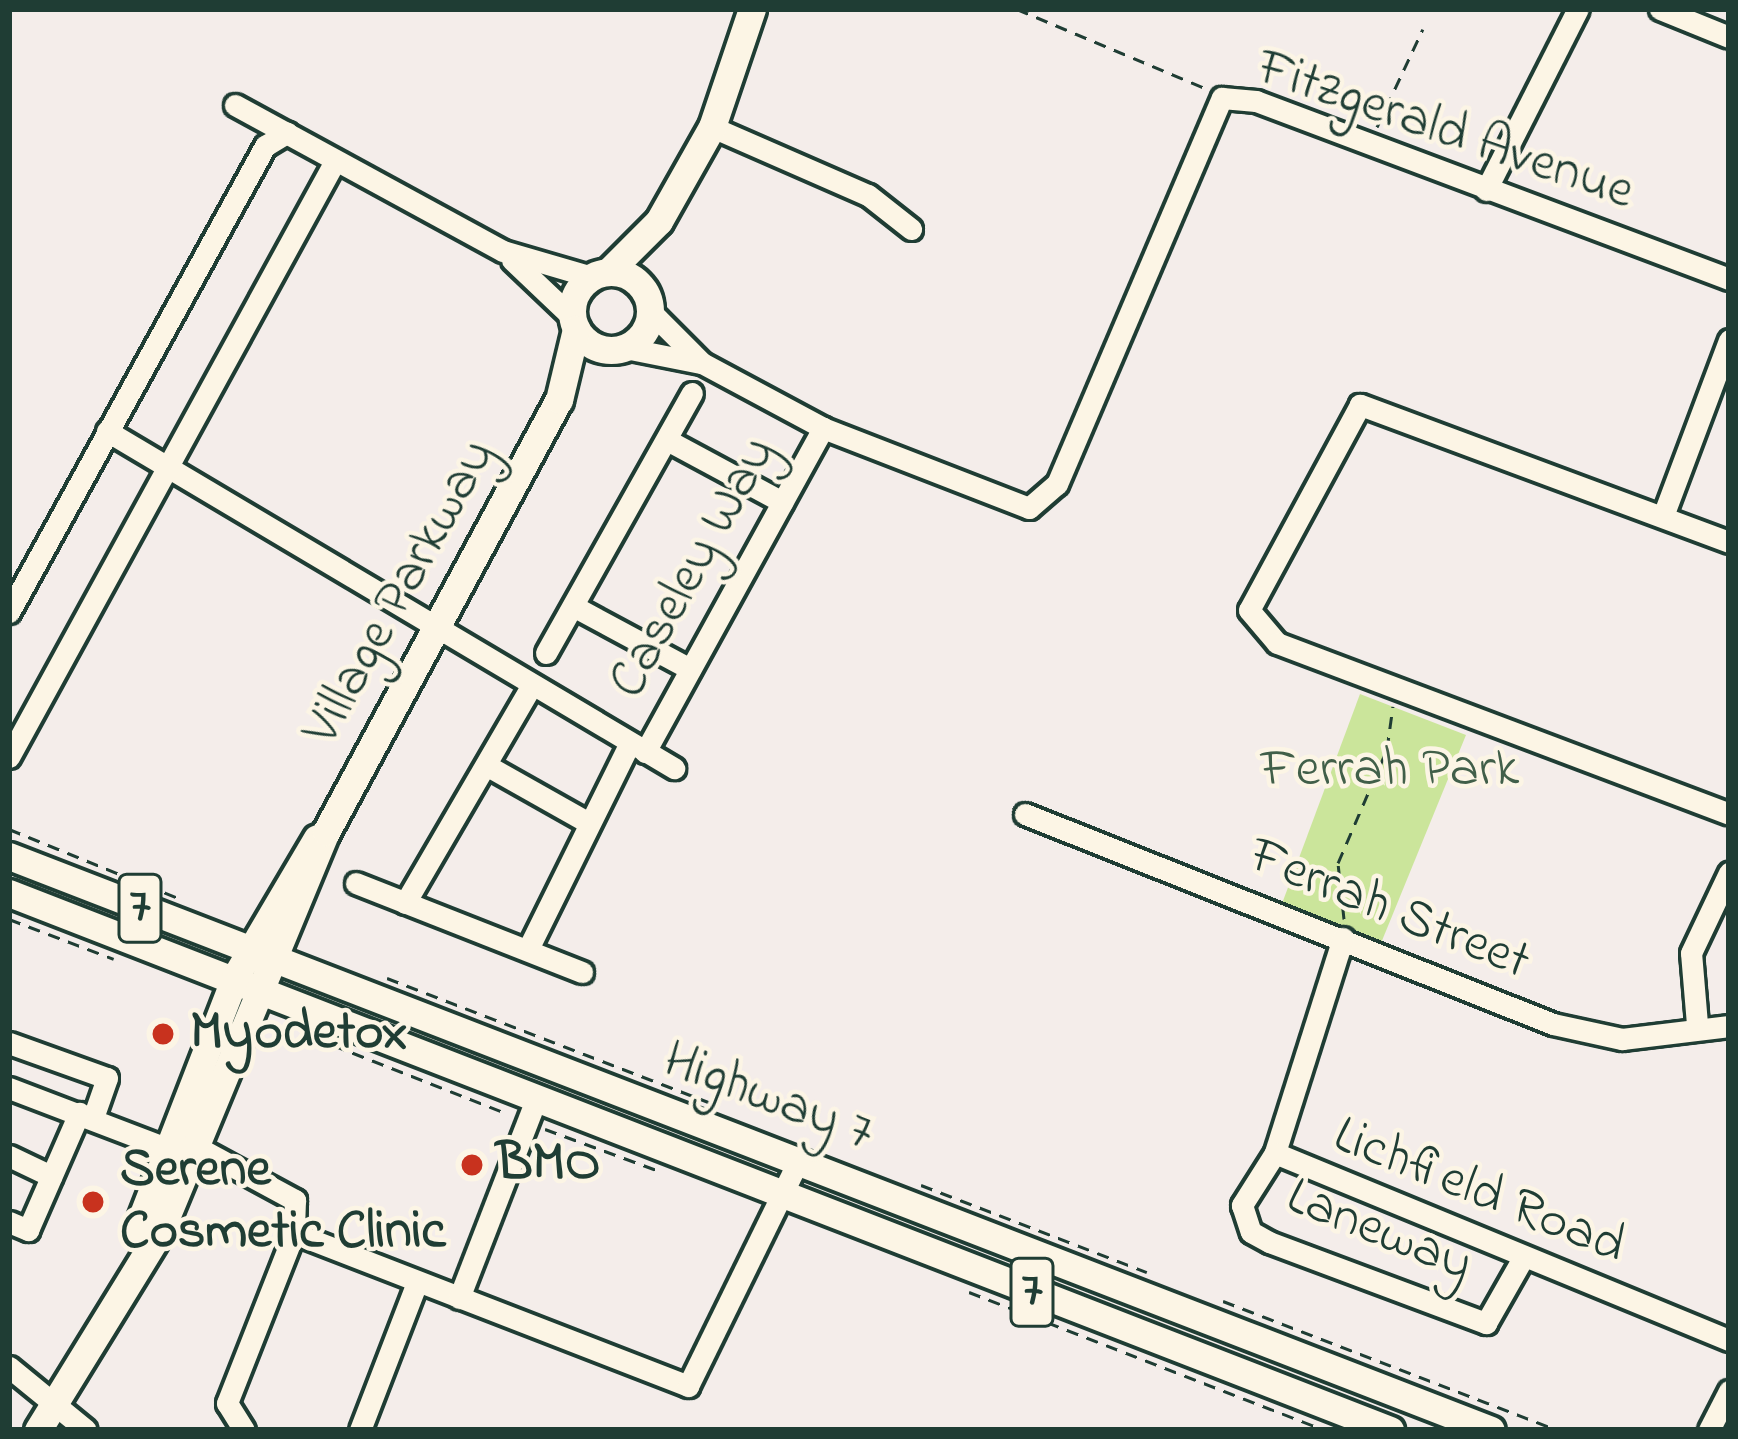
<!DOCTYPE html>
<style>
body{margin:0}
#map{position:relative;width:1738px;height:1439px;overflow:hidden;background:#f4edea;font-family:"Indie Flower",sans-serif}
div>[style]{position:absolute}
.green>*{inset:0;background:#cbe59b}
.path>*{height:3px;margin-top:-1.5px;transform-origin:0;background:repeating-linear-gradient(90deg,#1f3d34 0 12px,transparent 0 21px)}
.roads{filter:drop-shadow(3px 0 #1f3d34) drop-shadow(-3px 0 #1f3d34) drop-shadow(0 3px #1f3d34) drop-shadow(0 -3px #1f3d34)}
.minor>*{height:21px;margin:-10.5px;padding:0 10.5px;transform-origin:10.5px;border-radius:10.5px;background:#fcf5e5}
.major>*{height:27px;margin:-13.5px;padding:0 13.5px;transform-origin:13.5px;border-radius:13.5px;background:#fcf5e5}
.major>.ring{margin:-13.5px;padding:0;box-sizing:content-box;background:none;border:27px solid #fcf5e5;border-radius:50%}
.dots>*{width:33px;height:33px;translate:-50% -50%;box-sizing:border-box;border:6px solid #fcf5e5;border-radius:50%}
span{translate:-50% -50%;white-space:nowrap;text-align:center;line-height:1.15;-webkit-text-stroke:9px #fcf5e5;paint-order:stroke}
.shield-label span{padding:3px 9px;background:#fcf5e5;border:3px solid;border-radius:9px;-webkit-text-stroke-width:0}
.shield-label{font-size:51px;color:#1f3d34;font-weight:700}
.street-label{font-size:54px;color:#1f3d34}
.park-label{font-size:54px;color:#415f49}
.poi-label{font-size:54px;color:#1f3d34;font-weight:700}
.left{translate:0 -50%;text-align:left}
.frame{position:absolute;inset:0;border:12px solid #1f3d34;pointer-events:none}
</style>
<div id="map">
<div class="green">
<div style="clip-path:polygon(1360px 694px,1466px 735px,1379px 948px,1280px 909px)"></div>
</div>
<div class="path">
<div style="left:1017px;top:9px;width:204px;rotate:22.8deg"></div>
<div style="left:1377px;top:127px;width:108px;rotate:-64.9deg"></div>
<div style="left:9px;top:829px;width:183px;rotate:22.2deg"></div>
<div style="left:9px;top:919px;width:112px;rotate:20.9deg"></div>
<div style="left:1344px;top:919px;width:56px;rotate:-96.1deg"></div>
<div style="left:1338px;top:863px;width:124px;rotate:-66.7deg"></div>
<div style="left:1387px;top:749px;width:43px;rotate:-82.1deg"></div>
<div style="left:387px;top:978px;width:350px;rotate:21.1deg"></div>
<div style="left:333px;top:1045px;width:188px;rotate:21.5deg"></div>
<div style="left:545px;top:1129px;width:121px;rotate:20.2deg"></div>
<div style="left:921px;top:1185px;width:242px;rotate:21.1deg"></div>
<div style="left:969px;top:1292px;width:381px;rotate:21.2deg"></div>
<div style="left:1223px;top:1301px;width:358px;rotate:21.1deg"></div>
</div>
<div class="roads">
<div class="minor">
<div style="left:1660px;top:9px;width:74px;rotate:22.1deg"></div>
<div style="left:235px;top:105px;width:305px;rotate:28.6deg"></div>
<div style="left:503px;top:251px;width:93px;rotate:16.3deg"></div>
<div style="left:712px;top:127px;width:170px;rotate:23.6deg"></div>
<div style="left:868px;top:195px;width:55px;rotate:38.3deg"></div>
<div style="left:1486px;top:190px;width:203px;rotate:-63.1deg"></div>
<div style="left:512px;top:260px;width:83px;rotate:43.5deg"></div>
<div style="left:651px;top:312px;width:72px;rotate:45deg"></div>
<div style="left:702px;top:363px;width:137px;rotate:28.2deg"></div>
<div style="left:823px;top:428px;width:221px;rotate:21.2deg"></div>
<div style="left:1029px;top:508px;width:37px;rotate:-41deg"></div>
<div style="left:1057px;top:484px;width:420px;rotate:-66.9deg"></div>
<div style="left:1222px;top:98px;width:34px;rotate:5deg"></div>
<div style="left:1256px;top:101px;width:505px;rotate:20.62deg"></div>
<div style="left:625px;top:348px;width:77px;rotate:11.2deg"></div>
<div style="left:107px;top:431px;width:660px;rotate:30.73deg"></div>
<div style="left:667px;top:440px;width:131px;rotate:28.3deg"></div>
<div style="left:1663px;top:516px;width:188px;rotate:-69.4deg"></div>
<div style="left:1729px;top:542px;width:394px;rotate:-159.6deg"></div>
<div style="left:1360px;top:405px;width:233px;rotate:118.4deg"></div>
<div style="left:1249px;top:610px;width:43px;rotate:49.7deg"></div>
<div style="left:1277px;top:643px;width:483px;rotate:20.7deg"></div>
<div style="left:573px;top:606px;width:133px;rotate:28.3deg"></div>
<div style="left:9px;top:612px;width:532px;rotate:-61.22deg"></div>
<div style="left:265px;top:146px;width:26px;rotate:-31deg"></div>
<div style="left:546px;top:653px;width:298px;rotate:-60.7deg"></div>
<div style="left:645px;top:752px;width:370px;rotate:-61.2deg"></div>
<div style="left:9px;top:757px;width:679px;rotate:-61.32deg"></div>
<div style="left:486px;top:765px;width:116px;rotate:29.4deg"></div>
<div style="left:1025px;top:814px;width:568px;rotate:21.69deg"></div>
<div style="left:1553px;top:1024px;width:71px;rotate:12.3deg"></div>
<div style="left:1622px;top:1039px;width:108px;rotate:-6.9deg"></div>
<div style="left:356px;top:883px;width:243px;rotate:21.5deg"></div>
<div style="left:405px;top:903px;width:249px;rotate:-59.8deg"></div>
<div style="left:1343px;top:938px;width:225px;rotate:107.6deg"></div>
<div style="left:1275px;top:1153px;width:491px;rotate:22.4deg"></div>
<div style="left:528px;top:949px;width:230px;rotate:-63.7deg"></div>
<div style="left:1697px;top:1024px;width:71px;rotate:-94.8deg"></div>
<div style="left:1691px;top:953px;width:89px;rotate:-64.6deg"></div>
<div style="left:9px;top:1043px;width:104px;rotate:19.7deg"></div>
<div style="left:107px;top:1078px;width:42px;rotate:109.3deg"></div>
<div style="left:9px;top:1088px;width:171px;rotate:20.9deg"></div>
<div style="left:195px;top:1146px;width:114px;rotate:28.4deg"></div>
<div style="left:295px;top:1200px;width:33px;rotate:92deg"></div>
<div style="left:294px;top:1233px;width:183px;rotate:111.5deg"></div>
<div style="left:227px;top:1403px;width:32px;rotate:58deg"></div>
<div style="left:1275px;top:1153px;width:62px;rotate:122.4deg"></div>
<div style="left:1242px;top:1205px;width:28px;rotate:72deg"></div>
<div style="left:1251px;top:1232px;width:21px;rotate:29deg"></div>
<div style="left:1269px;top:1242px;width:232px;rotate:20.5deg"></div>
<div style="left:1486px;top:1323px;width:75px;rotate:-60.4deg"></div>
<div style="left:9px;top:1156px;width:47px;rotate:25.5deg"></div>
<div style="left:9px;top:1222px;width:21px;rotate:23deg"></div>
<div style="left:28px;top:1230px;width:128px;rotate:-66.4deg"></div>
<div style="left:294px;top:1233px;width:423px;rotate:21.2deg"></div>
<div style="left:688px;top:1386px;width:250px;rotate:-63.9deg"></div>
<div style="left:459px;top:1298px;width:213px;rotate:-68.8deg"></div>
<div style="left:9px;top:1367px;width:99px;rotate:39.3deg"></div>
<div style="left:360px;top:1430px;width:159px;rotate:-68.9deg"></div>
<div style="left:1709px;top:1430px;width:44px;rotate:-62.9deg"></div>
</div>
<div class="major">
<div class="ring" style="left:572px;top:272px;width:51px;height:51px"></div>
<div style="left:608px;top:272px;width:72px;rotate:-45deg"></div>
<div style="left:659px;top:221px;width:108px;rotate:-60.6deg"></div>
<div style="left:712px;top:127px;width:125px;rotate:-71.3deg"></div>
<div style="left:9px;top:856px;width:1589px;rotate:21.17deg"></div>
<div style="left:9px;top:893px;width:1482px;rotate:21.25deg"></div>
<div style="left:143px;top:1243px;width:21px;rotate:-98deg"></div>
<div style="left:140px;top:1222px;width:263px;rotate:-68.8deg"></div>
<div style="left:235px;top:977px;width:161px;rotate:-59.5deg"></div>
<div style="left:38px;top:1430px;width:233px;rotate:-58.4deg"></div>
<div style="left:160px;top:1232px;width:433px;rotate:-67.5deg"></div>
<div style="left:326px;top:832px;width:491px;rotate:-61.7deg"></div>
<div style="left:559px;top:400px;width:73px;rotate:-76.5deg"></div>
</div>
</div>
<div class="dots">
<div style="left:163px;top:1034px;background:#c8321e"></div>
<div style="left:472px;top:1165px;background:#c8321e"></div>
<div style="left:93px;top:1202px;background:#c8321e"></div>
</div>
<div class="shield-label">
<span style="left:140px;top:908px">7</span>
<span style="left:1032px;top:1292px">7</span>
</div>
<div class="street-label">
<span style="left:1445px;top:131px;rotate:19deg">Fitzgerald Avenue</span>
<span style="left:694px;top:568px;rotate:-61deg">Caseley Way</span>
<span style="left:401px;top:593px;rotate:-61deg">Village Parkway</span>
<span style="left:1389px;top:910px;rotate:22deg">Ferrah Street</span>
<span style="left:768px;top:1098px;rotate:21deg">Highway 7</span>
<span style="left:1479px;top:1192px;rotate:22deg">Lichfield Road</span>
<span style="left:1379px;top:1232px;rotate:22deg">Laneway</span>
</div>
<div class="park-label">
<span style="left:1390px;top:771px">Ferrah Park</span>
</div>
<div class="poi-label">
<span class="left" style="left:190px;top:1034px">Myodetox</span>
<span class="left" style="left:496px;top:1165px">BMO</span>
<span class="left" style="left:120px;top:1202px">Serene<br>Cosmetic Clinic</span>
</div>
<div class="frame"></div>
</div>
